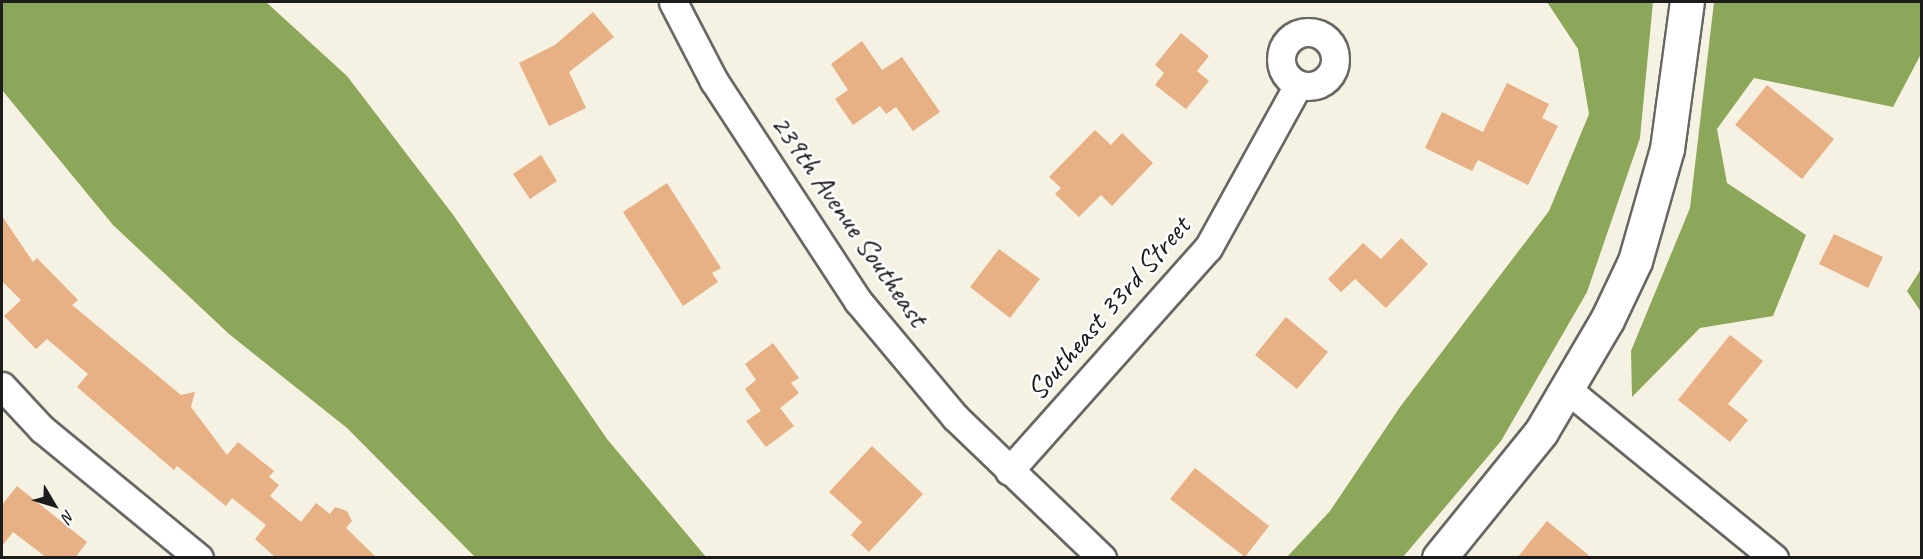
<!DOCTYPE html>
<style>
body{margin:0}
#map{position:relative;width:1923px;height:559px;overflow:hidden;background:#f5f2e3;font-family:Caveat,sans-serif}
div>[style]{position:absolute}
.forest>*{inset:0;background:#8ca759}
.building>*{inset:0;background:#e7b085}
.roads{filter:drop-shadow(2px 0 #686762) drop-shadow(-2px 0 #686762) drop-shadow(0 2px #686762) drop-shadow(0 -2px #686762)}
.street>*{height:27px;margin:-13.5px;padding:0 13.5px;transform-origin:13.5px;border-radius:13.5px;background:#fff}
.street>.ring{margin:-13.5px;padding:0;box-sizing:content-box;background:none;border:27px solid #fff;border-radius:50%}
.secondary>*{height:33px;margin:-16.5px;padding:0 16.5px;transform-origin:16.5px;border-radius:16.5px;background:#fff}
span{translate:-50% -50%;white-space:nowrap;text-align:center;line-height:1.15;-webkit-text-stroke:5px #fff;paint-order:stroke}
.street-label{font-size:30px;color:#1c1c1c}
.frame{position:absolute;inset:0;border:3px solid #1c1c1c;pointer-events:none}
.north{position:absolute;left:24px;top:475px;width:60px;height:60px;-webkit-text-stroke:4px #fff;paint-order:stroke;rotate:128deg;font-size:16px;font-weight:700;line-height:24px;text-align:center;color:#1c1c1c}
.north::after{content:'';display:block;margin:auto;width:21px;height:27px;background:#1c1c1c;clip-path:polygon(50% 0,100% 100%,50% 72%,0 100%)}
</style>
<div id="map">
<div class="forest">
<div style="clip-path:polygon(2px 2px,266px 2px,347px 76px,454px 216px,607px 439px,706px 557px,475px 557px,347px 428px,229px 334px,113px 225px,2px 90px)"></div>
<div style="clip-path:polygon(1547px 2px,1653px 2px,1640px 138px,1587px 292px,1501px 441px,1403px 557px,1287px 557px,1330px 511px,1400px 407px,1549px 211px,1589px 114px,1578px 49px)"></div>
<div style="clip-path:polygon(1714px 2px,1921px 2px,1921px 54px,1893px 107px,1754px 78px,1717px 129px,1727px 183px,1806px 235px,1773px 316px,1700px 328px,1632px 397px,1631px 351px,1690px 208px)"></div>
<div style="clip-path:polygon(1921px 269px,1921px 312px,1907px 291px)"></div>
</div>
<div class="building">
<div style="clip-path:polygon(593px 12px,614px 37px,569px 72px,586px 108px,549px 126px,519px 63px,555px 45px)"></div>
<div style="clip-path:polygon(1181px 33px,1209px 56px,1197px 71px,1209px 81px,1186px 109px,1155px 85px,1164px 73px,1155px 65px)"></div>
<div style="clip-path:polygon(862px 41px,882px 70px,902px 57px,940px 112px,913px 131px,896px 107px,886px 114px,880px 106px,853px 125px,835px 99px,848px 90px,831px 64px)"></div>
<div style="clip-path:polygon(1507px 83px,1549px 104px,1542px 118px,1558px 126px,1528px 185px,1478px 160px,1472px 171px,1425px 148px,1442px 112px,1483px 132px)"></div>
<div style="clip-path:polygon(1767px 85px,1834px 139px,1802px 179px,1735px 125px)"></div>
<div style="clip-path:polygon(1095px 130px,1111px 145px,1122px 133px,1153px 163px,1112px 206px,1101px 195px,1079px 217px,1055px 194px,1061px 188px,1049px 177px)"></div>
<div style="clip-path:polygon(541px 155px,557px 181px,530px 199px,513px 174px)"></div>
<div style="clip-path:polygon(667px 183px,721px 268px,712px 273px,718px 282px,683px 306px,623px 212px)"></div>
<div style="clip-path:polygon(2px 216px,33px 262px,37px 258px,78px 300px,72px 305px,181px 395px,195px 392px,191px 407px,227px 455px,238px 442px,274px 471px,269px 477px,279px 485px,270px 496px,301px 522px,316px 503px,330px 514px,335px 507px,347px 511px,352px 521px,346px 528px,377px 558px,276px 558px,255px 539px,266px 525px,232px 498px,226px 506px,177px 466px,174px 470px,77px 387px,88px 374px,47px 339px,36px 349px,4px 316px,21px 300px,2px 281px)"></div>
<div style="clip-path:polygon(1834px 234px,1883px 257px,1868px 288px,1819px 264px)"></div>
<div style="clip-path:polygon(1401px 238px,1428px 264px,1386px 308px,1355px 279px,1341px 292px,1328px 279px,1363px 243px,1381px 259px)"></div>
<div style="clip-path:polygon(999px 249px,1040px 279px,1010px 318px,970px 287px)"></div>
<div style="clip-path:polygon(1286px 317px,1328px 352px,1297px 389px,1255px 355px)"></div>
<div style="clip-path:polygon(1730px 335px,1763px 361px,1728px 404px,1748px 420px,1730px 442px,1678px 400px)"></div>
<div style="clip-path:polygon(773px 343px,799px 378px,791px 383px,799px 393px,780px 408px,794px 426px,766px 447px,746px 421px,761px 411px,745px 389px,756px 380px,745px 364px)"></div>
<div style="clip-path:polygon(872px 446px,923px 494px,869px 552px,851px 535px,862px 522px,829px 492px)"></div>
<div style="clip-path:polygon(1195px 468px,1269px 526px,1245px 557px,1170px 499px)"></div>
<div style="clip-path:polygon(17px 486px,87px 542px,75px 558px,47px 558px,13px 532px,2px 546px,2px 505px)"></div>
<div style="clip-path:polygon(1547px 521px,1592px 558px,1517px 558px)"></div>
</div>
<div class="roads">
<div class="street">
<div style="left:673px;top:2px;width:89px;rotate:62.6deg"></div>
<div style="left:714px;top:81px;width:263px;rotate:56.8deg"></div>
<div style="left:858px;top:301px;width:151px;rotate:50.1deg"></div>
<div style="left:955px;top:417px;width:204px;rotate:43.8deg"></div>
<div class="ring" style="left:1281px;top:32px;width:27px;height:27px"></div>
<div style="left:2px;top:386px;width:59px;rotate:47.1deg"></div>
<div style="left:42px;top:429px;width:203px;rotate:39.4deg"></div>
<div style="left:1568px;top:390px;width:266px;rotate:39.2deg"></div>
<div style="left:1009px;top:471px;width:299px;rotate:-48.3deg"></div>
<div style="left:1208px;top:248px;width:186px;rotate:-61.1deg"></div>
</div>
<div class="secondary">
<div style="left:1439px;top:558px;width:162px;rotate:-51deg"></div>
<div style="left:1541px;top:432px;width:130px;rotate:-59.5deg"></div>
<div style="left:1607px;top:320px;width:65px;rotate:-64.6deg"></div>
<div style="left:1635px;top:261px;width:116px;rotate:-74.1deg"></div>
<div style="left:1667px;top:149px;width:148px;rotate:-82.3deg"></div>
</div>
</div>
<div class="street-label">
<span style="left:850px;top:220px;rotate:55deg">239th Avenue Southeast</span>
<span style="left:1108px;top:308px;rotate:-49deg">Southeast 33rd Street</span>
</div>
<div class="frame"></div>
<div class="north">N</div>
</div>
